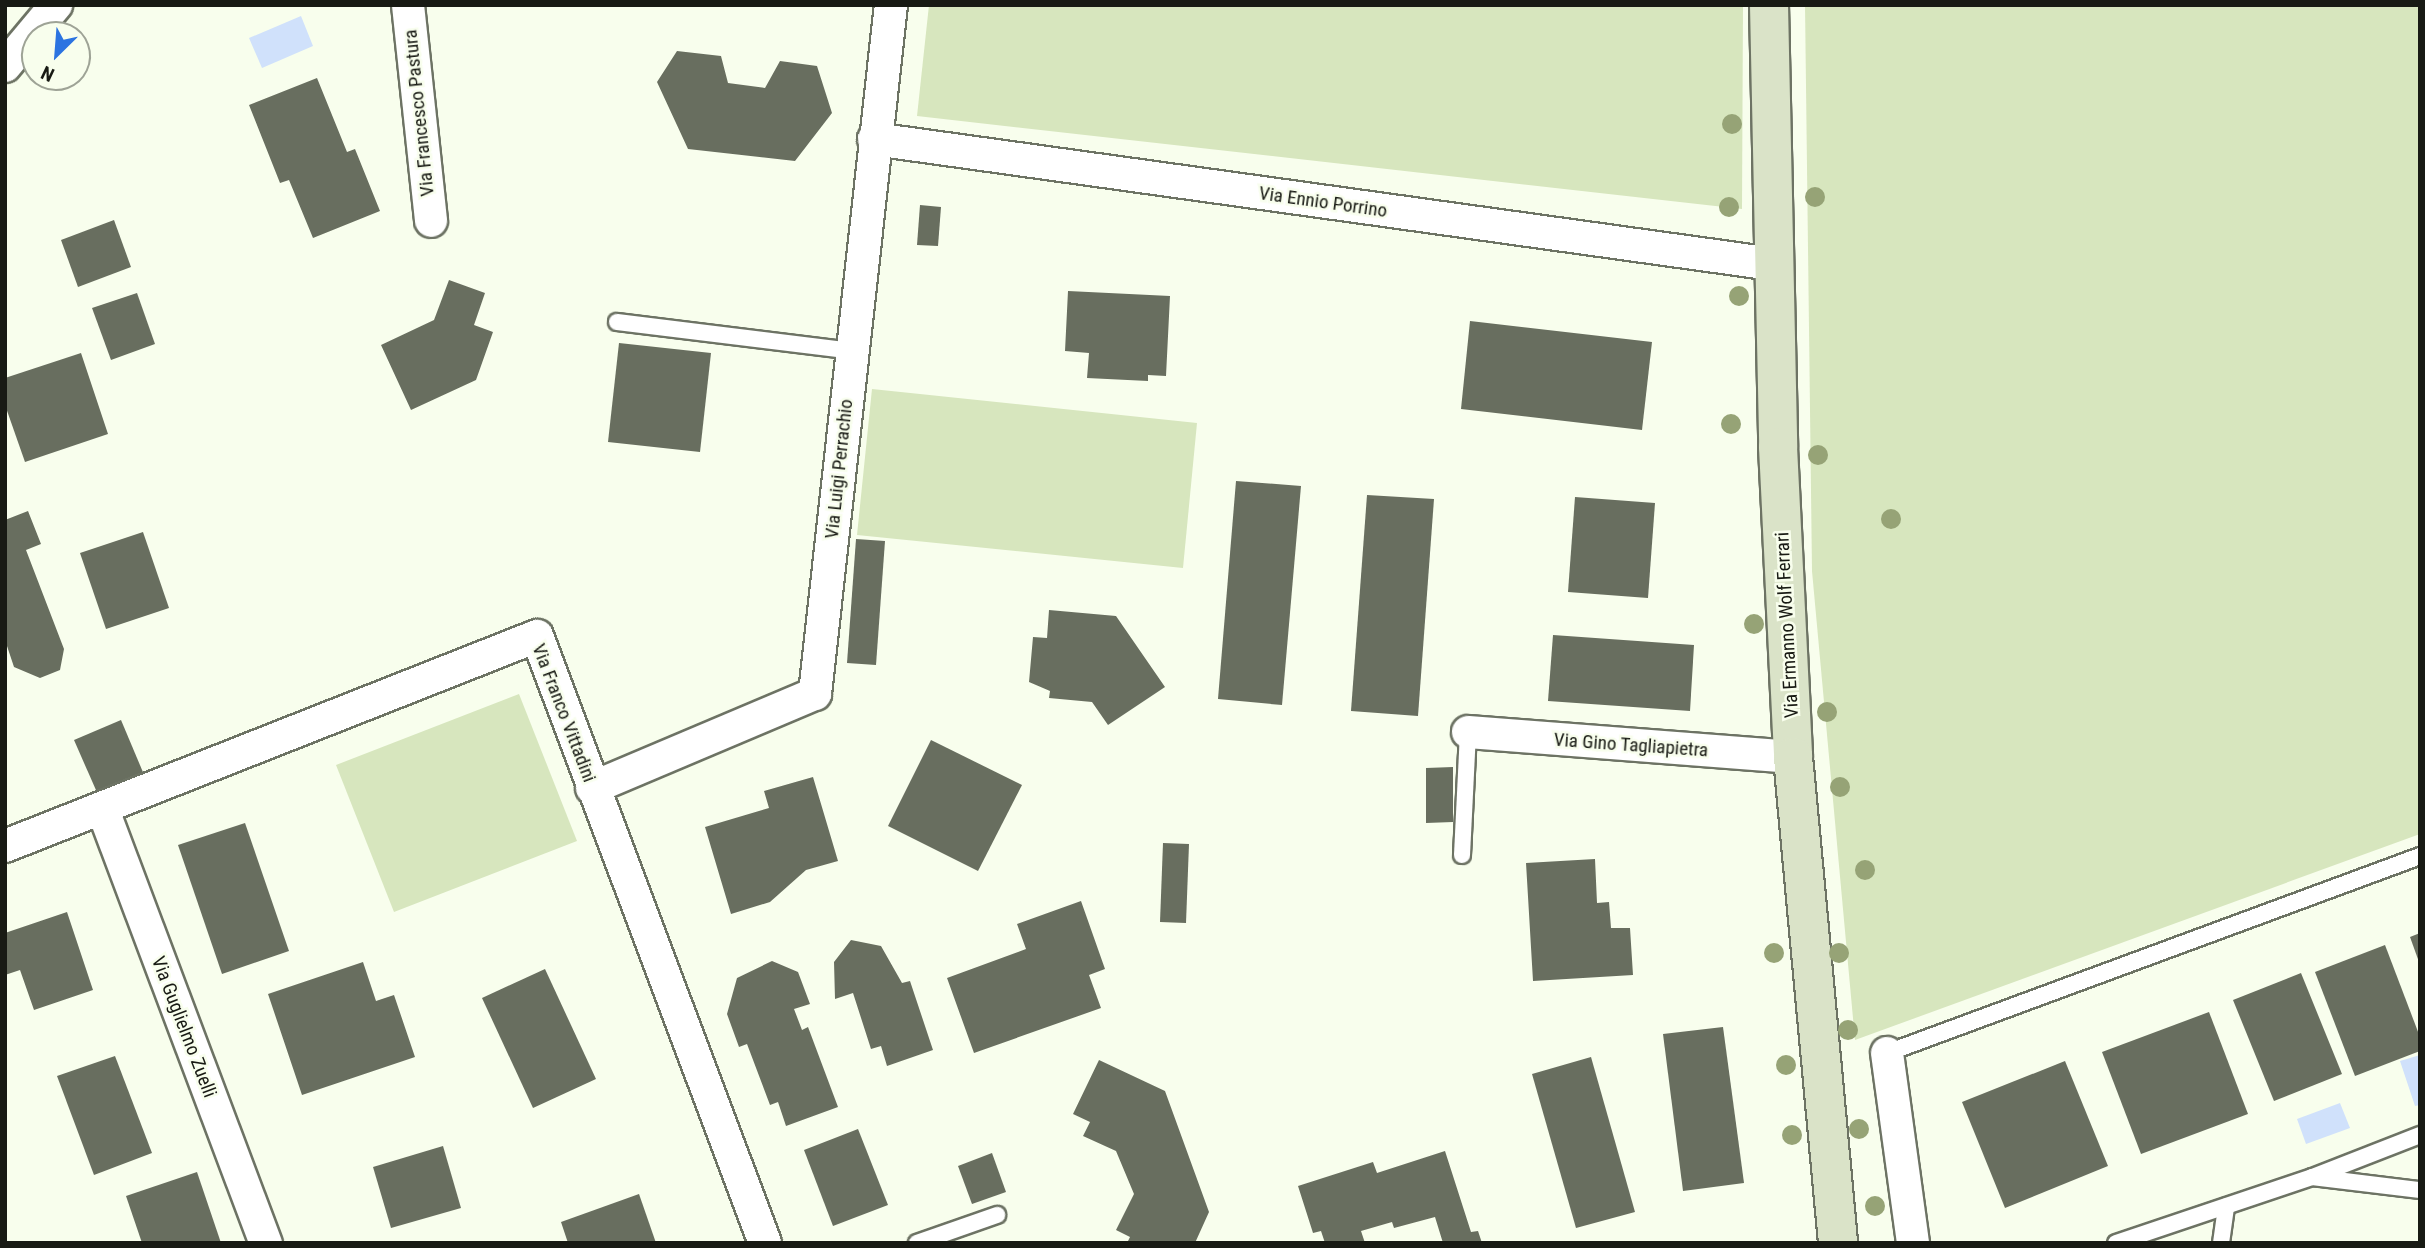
<!DOCTYPE html>
<style>
body{margin:0}
#map{position:relative;width:2425px;height:1248px;overflow:hidden;background:#f8feed;font-family:"Roboto Condensed",sans-serif}
div>[style]{position:absolute}
.green>*{inset:0;background:#d7e6be}
.water>*{inset:0;background:#d0e1fb}
.building>*{inset:0;background:#686e5f}
.roads{filter:drop-shadow(2px 0 #6d7364) drop-shadow(-2px 0 #6d7364) drop-shadow(0 2px #6d7364) drop-shadow(0 -2px #6d7364)}
.lane>*{height:16px;margin:-8px;padding:0 8px;transform-origin:8px;border-radius:8px;background:#fff}
.street>*{height:32px;margin:-16px;padding:0 16px;transform-origin:16px;border-radius:16px;background:#fff}
.secondary>*{height:38px;margin:-19px;padding:0 19px;transform-origin:19px;border-radius:19px;background:#dae3c8}
.trees>*{width:20px;height:20px;margin:-10px;border-radius:50%;background:#96a376}
span{translate:-50% -50%;white-space:nowrap;text-align:center;line-height:1.15;-webkit-text-stroke:5px #f8feed;paint-order:stroke}
.street-label{font-size:19px;color:#181a14}
.frame{position:absolute;inset:0;border:7px solid #181a14;pointer-events:none}
.north{position:absolute;left:21px;top:21px;width:70px;height:70px;box-sizing:border-box;background:#f8feed;border:2px solid #9ea396;border-radius:50%;rotate:205deg;font-size:19px;font-weight:700;line-height:28px;text-align:center;color:#181a14}
.north::after{content:'';display:block;margin:auto;width:24px;height:32px;background:#2c74e1;clip-path:polygon(50% 0,100% 100%,50% 72%,0 100%)}
</style>
<div id="map">
<div class="green">
<div style="clip-path:polygon(929px 5px,1743px 5px,1742px 209px,917px 116px)"></div>
<div style="clip-path:polygon(1805px 5px,2420px 5px,2420px 834px,1855px 1040px,1812px 571px)"></div>
<div style="clip-path:polygon(872px 389px,1197px 423px,1183px 568px,857px 535px)"></div>
<div style="clip-path:polygon(519px 694px,577px 841px,394px 912px,336px 765px)"></div>
</div>
<div class="water">
<div style="clip-path:polygon(301px 16px,313px 46px,262px 68px,249px 38px)"></div>
<div style="clip-path:polygon(2420px 1055px,2420px 1105px,2415px 1106px,2400px 1061px)"></div>
<div style="clip-path:polygon(2340px 1103px,2350px 1128px,2306px 1144px,2297px 1119px)"></div>
</div>
<div class="building">
<div style="clip-path:polygon(677px 51px,721px 56px,728px 83px,765px 88px,780px 61px,817px 66px,832px 113px,795px 161px,688px 149px,657px 82px)"></div>
<div style="clip-path:polygon(317px 78px,347px 152px,355px 149px,380px 211px,313px 238px,289px 180px,280px 183px,249px 105px)"></div>
<div style="clip-path:polygon(920px 205px,941px 207px,938px 246px,917px 245px)"></div>
<div style="clip-path:polygon(114px 220px,131px 267px,78px 287px,61px 240px)"></div>
<div style="clip-path:polygon(449px 280px,485px 293px,474px 325px,493px 332px,476px 380px,411px 410px,381px 345px,434px 320px)"></div>
<div style="clip-path:polygon(1068px 291px,1170px 296px,1166px 376px,1148px 375px,1148px 381px,1087px 378px,1089px 353px,1065px 351px)"></div>
<div style="clip-path:polygon(137px 293px,155px 344px,111px 360px,92px 308px)"></div>
<div style="clip-path:polygon(1470px 321px,1652px 342px,1642px 430px,1461px 409px)"></div>
<div style="clip-path:polygon(619px 343px,711px 353px,700px 452px,608px 442px)"></div>
<div style="clip-path:polygon(81px 353px,108px 434px,25px 462px,5px 405px,5px 378px)"></div>
<div style="clip-path:polygon(1236px 481px,1301px 486px,1282px 705px,1218px 699px)"></div>
<div style="clip-path:polygon(1367px 495px,1434px 499px,1418px 716px,1351px 711px)"></div>
<div style="clip-path:polygon(1575px 497px,1655px 503px,1648px 598px,1568px 592px)"></div>
<div style="clip-path:polygon(28px 511px,41px 544px,26px 550px,64px 649px,60px 670px,40px 678px,14px 667px,5px 640px,5px 520px)"></div>
<div style="clip-path:polygon(143px 532px,169px 608px,106px 629px,80px 553px)"></div>
<div style="clip-path:polygon(856px 539px,885px 541px,876px 665px,847px 663px)"></div>
<div style="clip-path:polygon(1049px 610px,1116px 616px,1165px 687px,1108px 725px,1092px 702px,1049px 698px,1050px 691px,1029px 682px,1033px 637px,1047px 638px)"></div>
<div style="clip-path:polygon(1553px 635px,1694px 645px,1690px 711px,1548px 701px)"></div>
<div style="clip-path:polygon(121px 720px,145px 777px,99px 797px,74px 740px)"></div>
<div style="clip-path:polygon(931px 740px,1022px 785px,978px 871px,888px 826px)"></div>
<div style="clip-path:polygon(1453px 767px,1453px 822px,1426px 823px,1426px 768px)"></div>
<div style="clip-path:polygon(813px 777px,838px 861px,806px 870px,770px 902px,731px 914px,705px 827px,769px 808px,764px 791px)"></div>
<div style="clip-path:polygon(245px 823px,289px 951px,222px 974px,178px 845px)"></div>
<div style="clip-path:polygon(1163px 843px,1189px 844px,1186px 923px,1160px 922px)"></div>
<div style="clip-path:polygon(1595px 859px,1597px 903px,1609px 902px,1611px 928px,1630px 928px,1633px 975px,1533px 981px,1526px 863px)"></div>
<div style="clip-path:polygon(1081px 901px,1105px 969px,1089px 975px,1101px 1008px,974px 1053px,947px 978px,1026px 949px,1017px 924px)"></div>
<div style="clip-path:polygon(67px 912px,93px 990px,34px 1010px,20px 970px,5px 975px,5px 933px)"></div>
<div style="clip-path:polygon(2420px 933px,2420px 962px,2419px 962px,2410px 937px)"></div>
<div style="clip-path:polygon(851px 940px,881px 946px,902px 983px,910px 981px,933px 1050px,887px 1066px,881px 1046px,871px 1049px,853px 993px,835px 999px,834px 962px)"></div>
<div style="clip-path:polygon(2385px 945px,2420px 1037px,2420px 1051px,2355px 1076px,2315px 972px)"></div>
<div style="clip-path:polygon(772px 961px,798px 972px,810px 1004px,794px 1009px,802px 1030px,808px 1027px,838px 1107px,786px 1126px,778px 1102px,770px 1105px,747px 1044px,739px 1047px,727px 1014px,737px 978px)"></div>
<div style="clip-path:polygon(363px 962px,376px 1001px,394px 995px,415px 1057px,302px 1095px,268px 994px)"></div>
<div style="clip-path:polygon(545px 969px,596px 1079px,533px 1108px,482px 998px)"></div>
<div style="clip-path:polygon(2301px 973px,2342px 1074px,2274px 1101px,2233px 1000px)"></div>
<div style="clip-path:polygon(2209px 1012px,2248px 1114px,2141px 1154px,2102px 1052px)"></div>
<div style="clip-path:polygon(1723px 1027px,1744px 1183px,1683px 1191px,1663px 1034px)"></div>
<div style="clip-path:polygon(115px 1056px,152px 1153px,94px 1175px,57px 1076px)"></div>
<div style="clip-path:polygon(1591px 1057px,1635px 1212px,1576px 1228px,1532px 1074px)"></div>
<div style="clip-path:polygon(1099px 1060px,1165px 1091px,1209px 1212px,1195px 1243px,1127px 1243px,1130px 1237px,1116px 1230px,1134px 1194px,1116px 1151px,1083px 1136px,1090px 1122px,1073px 1114px)"></div>
<div style="clip-path:polygon(2065px 1061px,2108px 1166px,2005px 1208px,1962px 1102px)"></div>
<div style="clip-path:polygon(858px 1129px,888px 1205px,833px 1226px,804px 1150px)"></div>
<div style="clip-path:polygon(443px 1146px,461px 1208px,391px 1228px,373px 1167px)"></div>
<div style="clip-path:polygon(1445px 1151px,1471px 1232px,1478px 1231px,1482px 1243px,1443px 1243px,1435px 1217px,1394px 1228px,1392px 1222px,1361px 1231px,1365px 1243px,1325px 1243px,1321px 1231px,1313px 1233px,1298px 1186px,1373px 1162px,1377px 1173px)"></div>
<div style="clip-path:polygon(992px 1153px,1006px 1192px,972px 1204px,958px 1166px)"></div>
<div style="clip-path:polygon(197px 1172px,221px 1243px,142px 1243px,126px 1196px)"></div>
<div style="clip-path:polygon(639px 1194px,656px 1243px,568px 1243px,561px 1222px)"></div>
</div>
<div class="roads">
<div class="lane">
<div style="left:617px;top:322px;width:237px;rotate:7deg"></div>
<div style="left:1462px;top:855px;width:123px;rotate:-87.2deg"></div>
<div style="left:1887px;top:1053px;width:568px;rotate:-20.28deg"></div>
<div style="left:2315px;top:1176px;width:113px;rotate:-21.3deg"></div>
<div style="left:917px;top:1243px;width:85px;rotate:-19.3deg"></div>
<div style="left:2116px;top:1243px;width:207px;rotate:-18.6deg"></div>
<div style="left:2312px;top:1177px;width:109px;rotate:6.9deg"></div>
<div style="left:2221px;top:1243px;width:37px;rotate:-82deg"></div>
</div>
<div class="street">
<div style="left:408px;top:5px;width:217px;rotate:83.9deg"></div>
<div style="left:5px;top:66px;width:80px;rotate:-50.1deg"></div>
<div style="left:874px;top:139px;width:908px;rotate:7.92deg"></div>
<div style="left:1468px;top:732px;width:326px;rotate:4.4deg"></div>
<div style="left:592px;top:788px;width:242px;rotate:-22.9deg"></div>
<div style="left:815px;top:694px;width:693px;rotate:-83.71deg"></div>
<div style="left:103px;top:810px;width:463px;rotate:69.4deg"></div>
<div style="left:5px;top:846px;width:572px;rotate:-21.54deg"></div>
<div style="left:537px;top:636px;width:648px;rotate:69.41deg"></div>
<div style="left:1887px;top:1053px;width:192px;rotate:82.2deg"></div>
</div>
<div class="secondary">
<div style="left:1769px;top:5px;width:442px;rotate:88.8deg"></div>
<div style="left:1778px;top:447px;width:310px;rotate:87.2deg"></div>
<div style="left:1793px;top:757px;width:488px;rotate:84.7deg"></div>
</div>
</div>
<div class="trees">
<div style="left:1732px;top:124px"></div>
<div style="left:1815px;top:197px"></div>
<div style="left:1729px;top:207px"></div>
<div style="left:1739px;top:296px"></div>
<div style="left:1731px;top:424px"></div>
<div style="left:1818px;top:455px"></div>
<div style="left:1891px;top:519px"></div>
<div style="left:1754px;top:624px"></div>
<div style="left:1827px;top:712px"></div>
<div style="left:1840px;top:787px"></div>
<div style="left:1865px;top:870px"></div>
<div style="left:1774px;top:953px"></div>
<div style="left:1839px;top:953px"></div>
<div style="left:1848px;top:1030px"></div>
<div style="left:1786px;top:1065px"></div>
<div style="left:1859px;top:1129px"></div>
<div style="left:1792px;top:1135px"></div>
<div style="left:1875px;top:1206px"></div>
</div>
<div class="street-label">
<span style="left:419px;top:113px;rotate:-96deg">Via Francesco Pastura</span>
<span style="left:1323px;top:202px;rotate:8deg">Via Ennio Porrino</span>
<span style="left:839px;top:469px;rotate:-84deg">Via Luigi Perrachio</span>
<span style="left:1787px;top:625px;rotate:-93deg">Via Ermanno Wolf Ferrari</span>
<span style="left:564px;top:713px;rotate:69deg">Via Franco Vittadini</span>
<span style="left:1631px;top:745px;rotate:4deg">Via Gino Tagliapietra</span>
<span style="left:184px;top:1027px;rotate:69deg">Via Guglielmo Zuelli</span>
</div>
<div class="frame"></div>
<div class="north">N</div>
</div>
